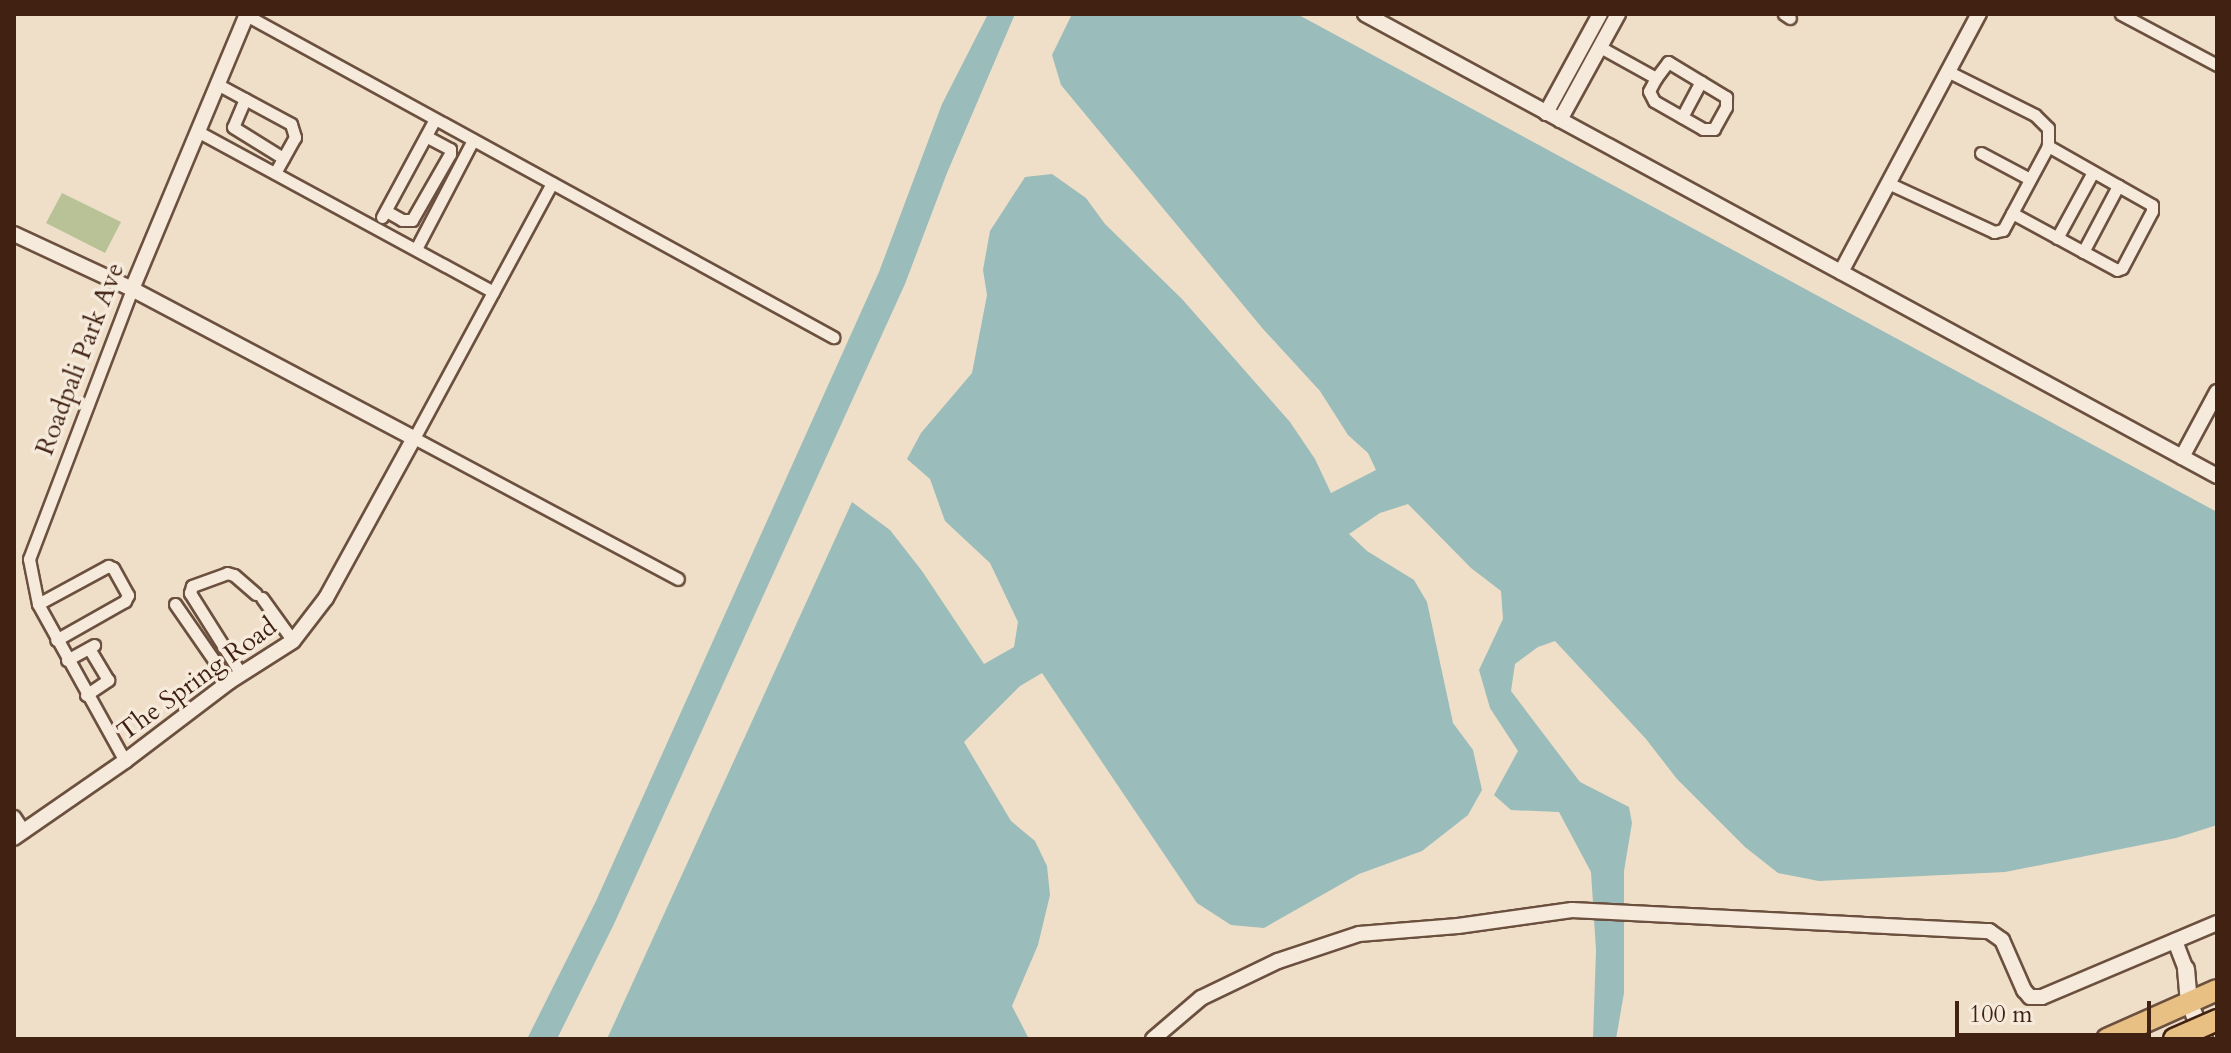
<!DOCTYPE html>
<style>
body{margin:0}
#map{position:relative;width:2231px;height:1053px;overflow:hidden;background:#efdfc8;font-family:Cardo,serif}
div>[style]{position:absolute}
.green>*{inset:0;background:#b9c296}
.water>*{inset:0;background:#9abcbb}
.roads{filter:drop-shadow(2px 0 #6c503f) drop-shadow(-2px 0 #6c503f) drop-shadow(0 2px #6c503f) drop-shadow(0 -2px #6c503f)}
.minor>*{height:11px;margin:-5.5px;padding:0 5.5px;transform-origin:5.5px;border-radius:5.5px;background:#f5eadb}
.tertiary>*{height:14px;margin:-7px;padding:0 7px;transform-origin:7px;border-radius:7px;background:#f5eadb}
.secondary>*{height:16px;margin:-8px;padding:0 8px;transform-origin:8px;border-radius:8px;background:#f5eadb}
.motorway>*{height:20px;margin:-10px;padding:0 10px;transform-origin:10px;border-radius:10px;background:#e8c084}
.bridges{filter:drop-shadow(2px 0 #412111) drop-shadow(-2px 0 #412111) drop-shadow(0 2px #412111) drop-shadow(0 -2px #412111)}
.motorway-bridge>*{height:20px;margin:-10px;padding:0 10px;transform-origin:10px;border-radius:10px;background:#e8c084}
span{translate:-50% -50%;white-space:nowrap;text-align:center;line-height:1.15;-webkit-text-stroke:7px #f5eadb;paint-order:stroke}
.street-label{font-size:26px;color:#412111}
.frame{position:absolute;inset:0;border:16px solid #412111;pointer-events:none}
.scale{position:absolute;left:1955px;top:1001px;width:196px;height:36px;box-sizing:border-box;border:4px solid #412111;border-top:0;padding-left:10px;font-size:24px;line-height:28px;white-space:nowrap;color:#412111;-webkit-text-stroke:6px #f5eadb;paint-order:stroke}
</style>
<div id="map">
<div class="green">
<div style="clip-path:polygon(62px 193px,121px 222px,105px 253px,46px 223px)"></div>
</div>
<div class="water">
<div style="clip-path:polygon(988px 14px,1015px 14px,947px 173px,905px 284px,614px 924px,557px 1039px,527px 1039px,596px 901px,879px 272px,942px 104px)"></div>
<div style="clip-path:polygon(1072px 14px,1297px 14px,2217px 512px,2217px 825px,2176px 838px,2005px 872px,1819px 881px,1778px 873px,1745px 847px,1677px 779px,1646px 739px,1555px 641px,1538px 647px,1515px 664px,1511px 691px,1580px 782px,1629px 807px,1632px 823px,1624px 871px,1624px 993px,1616px 1039px,1593px 1039px,1596px 950px,1591px 872px,1559px 812px,1511px 810px,1494px 795px,1518px 751px,1490px 708px,1479px 670px,1503px 619px,1501px 591px,1471px 568px,1408px 504px,1380px 513px,1349px 534px,1367px 551px,1414px 580px,1427px 602px,1453px 723px,1473px 750px,1482px 790px,1468px 815px,1422px 851px,1359px 874px,1264px 928px,1231px 925px,1197px 903px,1042px 673px,1020px 686px,964px 742px,1011px 821px,1035px 841px,1047px 866px,1050px 895px,1038px 945px,1012px 1006px,1029px 1039px,607px 1039px,852px 502px,890px 530px,922px 571px,984px 664px,1014px 647px,1018px 622px,990px 563px,945px 521px,930px 479px,907px 459px,921px 433px,972px 373px,987px 295px,983px 270px,990px 231px,1025px 177px,1052px 174px,1086px 198px,1105px 224px,1182px 299px,1290px 422px,1315px 459px,1331px 493px,1376px 470px,1368px 453px,1348px 435px,1320px 391px,1263px 329px,1061px 85px,1052px 55px)"></div>
</div>
<div class="roads">
<div class="minor">
<div style="left:1784px;top:14px;width:7px;rotate:34deg"></div>
<div style="left:2121px;top:14px;width:109px;rotate:28deg"></div>
<div style="left:246px;top:15px;width:670px;rotate:28.75deg"></div>
<div style="left:1600px;top:47px;width:64px;rotate:29deg"></div>
<div style="left:1656px;top:78px;width:20px;rotate:-53deg"></div>
<div style="left:1668px;top:62px;width:68px;rotate:31.1deg"></div>
<div style="left:1726px;top:97px;width:10px;rotate:90deg"></div>
<div style="left:1726px;top:107px;width:25px;rotate:119deg"></div>
<div style="left:1714px;top:129px;width:11px;rotate:180deg"></div>
<div style="left:1703px;top:129px;width:56px;rotate:-150.3deg"></div>
<div style="left:1654px;top:101px;width:11px;rotate:-117deg"></div>
<div style="left:1649px;top:91px;width:15px;rotate:-62deg"></div>
<div style="left:217px;top:84px;width:84px;rotate:28.4deg"></div>
<div style="left:291px;top:124px;width:14px;rotate:73deg"></div>
<div style="left:295px;top:137px;width:41px;rotate:119.1deg"></div>
<div style="left:245px;top:99px;width:30px;rotate:113deg"></div>
<div style="left:233px;top:127px;width:59px;rotate:31.8deg"></div>
<div style="left:1682px;top:117px;width:40px;rotate:-62deg"></div>
<div style="left:197px;top:131px;width:337px;rotate:28.5deg"></div>
<div style="left:1981px;top:153px;width:55px;rotate:28deg"></div>
<div style="left:552px;top:183px;width:290px;rotate:118.4deg"></div>
<div style="left:414px;top:438px;width:299px;rotate:28.1deg"></div>
<div style="left:1888px;top:183px;width:117px;rotate:24.8deg"></div>
<div style="left:1994px;top:232px;width:9px;rotate:-13deg"></div>
<div style="left:2003px;top:230px;width:95px;rotate:-61.8deg"></div>
<div style="left:2048px;top:146px;width:18px;rotate:-90deg"></div>
<div style="left:2048px;top:128px;width:18px;rotate:-135deg"></div>
<div style="left:2035px;top:115px;width:98px;rotate:-153.4deg"></div>
<div style="left:386px;top:211px;width:18px;rotate:29deg"></div>
<div style="left:402px;top:220px;width:10px"></div>
<div style="left:412px;top:220px;width:76px;rotate:-60.1deg"></div>
<div style="left:450px;top:154px;width:5px;rotate:-90deg"></div>
<div style="left:450px;top:149px;width:27px;rotate:-152deg"></div>
<div style="left:2012px;top:213px;width:119px;rotate:28.5deg"></div>
<div style="left:2117px;top:270px;width:5px;rotate:-22deg"></div>
<div style="left:2122px;top:268px;width:64px;rotate:-62.2deg"></div>
<div style="left:2152px;top:211px;width:6px;rotate:-90deg"></div>
<div style="left:2152px;top:205px;width:120px;rotate:-150.4deg"></div>
<div style="left:382px;top:217px;width:111px;rotate:-61.6deg"></div>
<div style="left:2057px;top:238px;width:75px;rotate:-61.4deg"></div>
<div style="left:416px;top:249px;width:123px;rotate:-62.4deg"></div>
<div style="left:2083px;top:252px;width:75px;rotate:-62.1deg"></div>
<div style="left:262px;top:598px;width:53px;rotate:54.2deg"></div>
<div style="left:38px;top:604px;width:80px;rotate:-28.5deg"></div>
<div style="left:108px;top:566px;width:5px;rotate:22deg"></div>
<div style="left:113px;top:568px;width:31px;rotate:61deg"></div>
<div style="left:128px;top:595px;width:7px;rotate:117deg"></div>
<div style="left:125px;top:601px;width:79px;rotate:150.5deg"></div>
<div style="left:175px;top:604px;width:95px;rotate:55.3deg"></div>
<div style="left:67px;top:660px;width:31px;rotate:-29deg"></div>
<div style="left:241px;top:674px;width:96px;rotate:-122.2deg"></div>
<div style="left:190px;top:593px;width:7px;rotate:-74deg"></div>
<div style="left:192px;top:586px;width:37px;rotate:-20deg"></div>
<div style="left:227px;top:573px;width:7px;rotate:16deg"></div>
<div style="left:234px;top:575px;width:29px;rotate:41deg"></div>
<div style="left:86px;top:695px;width:27px;rotate:-34deg"></div>
<div style="left:108px;top:680px;width:37px;rotate:-121deg"></div>
<div style="left:125px;top:761px;width:179px;rotate:-119deg"></div>
<div style="left:38px;top:604px;width:46px;rotate:-101.3deg"></div>
<div style="left:29px;top:559px;width:289px;rotate:-69.1deg"></div>
<div style="left:14px;top:816px;width:18px;rotate:56deg"></div>
</div>
<div class="tertiary">
<div style="left:1365px;top:14px;width:969px;rotate:28.47deg"></div>
<div style="left:1546px;top:113px;width:113px;rotate:-61.4deg"></div>
<div style="left:1560px;top:120px;width:121px;rotate:-61.3deg"></div>
<div style="left:14px;top:234px;width:130px;rotate:25deg"></div>
<div style="left:132px;top:289px;width:319px;rotate:27.9deg"></div>
<div style="left:414px;top:438px;width:183px;rotate:118.8deg"></div>
<div style="left:326px;top:598px;width:54px;rotate:127.5deg"></div>
<div style="left:293px;top:641px;width:76px;rotate:147.4deg"></div>
<div style="left:229px;top:682px;width:131px;rotate:142.8deg"></div>
<div style="left:125px;top:761px;width:135px;rotate:145.3deg"></div>
<div style="left:1841px;top:272px;width:293px;rotate:-61.9deg"></div>
<div style="left:132px;top:289px;width:298px;rotate:-67.3deg"></div>
<div style="left:2182px;top:457px;width:74px;rotate:-61.7deg"></div>
<div style="left:2175px;top:941px;width:30px;rotate:69deg"></div>
<div style="left:1153px;top:1039px;width:63px;rotate:-40.5deg"></div>
<div style="left:1201px;top:998px;width:85px;rotate:-25.7deg"></div>
<div style="left:1278px;top:961px;width:85px;rotate:-18.4deg"></div>
<div style="left:1359px;top:934px;width:99px;rotate:-4.6deg"></div>
<div style="left:1458px;top:926px;width:115px;rotate:-8deg"></div>
<div style="left:1572px;top:910px;width:418px;rotate:2.9deg"></div>
<div style="left:1989px;top:931px;width:16px;rotate:35deg"></div>
<div style="left:2002px;top:940px;width:55px;rotate:66.3deg"></div>
<div style="left:2024px;top:990px;width:9px;rotate:49deg"></div>
<div style="left:2030px;top:997px;width:12px"></div>
<div style="left:2042px;top:997px;width:190px;rotate:-22.9deg"></div>
</div>
<div class="secondary">
<div style="left:2186px;top:969px;width:33px;rotate:85deg"></div>
<div style="left:2189px;top:1002px;width:40px;rotate:68deg"></div>
</div>
<div class="motorway">
<div style="left:2107px;top:1039px;width:120px;rotate:-24deg"></div>
</div>
</div>
<div class="bridges">
<div class="motorway-bridge">
<div style="left:2174px;top:1039px;width:47px;rotate:-23.8deg"></div>
</div>
</div>
<div class="street-label">
<span style="left:80px;top:359px;rotate:-69deg">Roadpali Park Ave</span>
<span style="left:197px;top:679px;rotate:-36deg">The Spring Road</span>
</div>
<div class="frame"></div>
<div class="scale">100 m</div>
</div>
